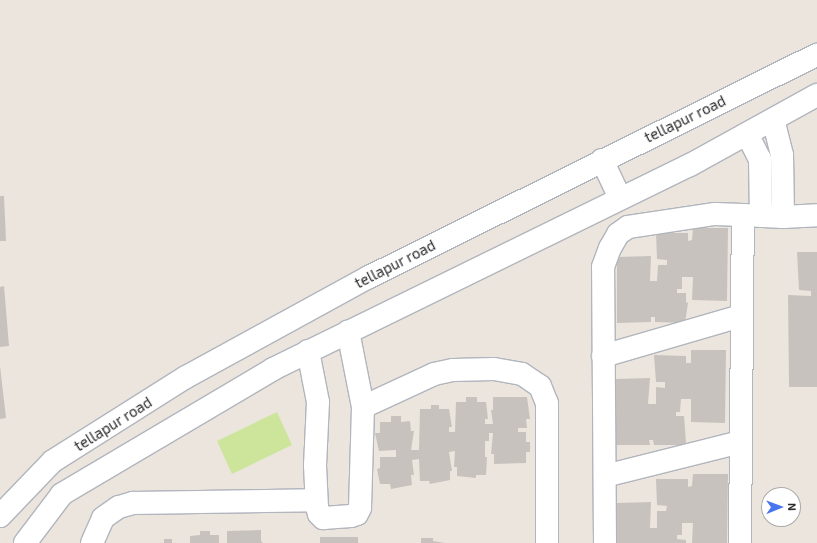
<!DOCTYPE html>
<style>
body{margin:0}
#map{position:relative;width:817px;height:543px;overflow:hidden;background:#ece5de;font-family:"Exo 2",sans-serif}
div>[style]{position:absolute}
.pitch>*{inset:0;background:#cce59b}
.building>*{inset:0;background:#c7c2bd}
.roads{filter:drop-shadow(1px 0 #b1b5bd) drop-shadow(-1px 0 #b1b5bd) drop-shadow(0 1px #b1b5bd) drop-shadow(0 -1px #b1b5bd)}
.street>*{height:22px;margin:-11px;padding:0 11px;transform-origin:11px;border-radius:11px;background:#fff}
.secondary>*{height:22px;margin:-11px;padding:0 11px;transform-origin:11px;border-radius:11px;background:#fff}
span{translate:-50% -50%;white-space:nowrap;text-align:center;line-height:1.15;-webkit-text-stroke:3px #fff;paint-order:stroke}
.street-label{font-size:15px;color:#2b2b2b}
.north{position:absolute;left:761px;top:487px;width:40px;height:40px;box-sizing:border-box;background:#fff;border:1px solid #aaa;border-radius:50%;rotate:89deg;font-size:11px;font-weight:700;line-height:16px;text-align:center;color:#2b2b2b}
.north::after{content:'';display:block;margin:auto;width:14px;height:18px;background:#4976ee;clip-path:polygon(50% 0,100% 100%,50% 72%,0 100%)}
</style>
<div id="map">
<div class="pitch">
<div style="clip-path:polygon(277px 412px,292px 445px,232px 474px,217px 441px)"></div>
</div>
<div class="building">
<div style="clip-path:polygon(0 196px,4px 196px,6px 241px,0 241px)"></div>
<div style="clip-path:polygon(693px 228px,728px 228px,727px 301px,692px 300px,693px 277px,682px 277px,682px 289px,677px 289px,677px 293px,686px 293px,686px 302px,688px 303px,685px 323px,655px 322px,655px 317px,651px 317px,651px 322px,617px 323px,617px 257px,651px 256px,650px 281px,657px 281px,658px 265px,667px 265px,667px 260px,657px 259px,656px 233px,688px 233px,688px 241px,692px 240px)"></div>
<div style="clip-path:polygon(797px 252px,817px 252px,817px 387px,789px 387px,788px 295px,811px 296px,811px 291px,799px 290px)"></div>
<div style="clip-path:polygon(4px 286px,9px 346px,0 347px,0 287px)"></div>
<div style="clip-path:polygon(691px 350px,726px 350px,725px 423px,691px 422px,691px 399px,681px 399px,680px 412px,676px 412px,676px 416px,684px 416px,686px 443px,684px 445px,654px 445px,653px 440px,649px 440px,650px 445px,615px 445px,615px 379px,650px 378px,648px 404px,656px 404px,656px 387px,665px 388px,665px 382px,656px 382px,654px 355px,686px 356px,686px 363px,691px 363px)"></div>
<div style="clip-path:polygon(0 366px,6px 418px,0 419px)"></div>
<div style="clip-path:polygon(466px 397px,477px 397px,477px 402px,486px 402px,488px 419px,485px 419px,485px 424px,493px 424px,491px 410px,493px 410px,493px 397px,527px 397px,530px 419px,526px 419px,527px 428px,518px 428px,518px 432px,526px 432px,526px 442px,530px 442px,530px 452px,526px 452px,526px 463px,494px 464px,494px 454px,491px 454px,493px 433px,489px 433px,489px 441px,485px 441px,485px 457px,487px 457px,486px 475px,476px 475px,476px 478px,457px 476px,457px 467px,454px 467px,455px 451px,449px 452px,452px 471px,450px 471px,450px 480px,430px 484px,429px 481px,420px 481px,419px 459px,412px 460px,414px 475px,411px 475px,412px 485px,391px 489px,390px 484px,380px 484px,377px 469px,380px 468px,380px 457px,396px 457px,396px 450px,379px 451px,375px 433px,380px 433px,380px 422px,391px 422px,391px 416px,401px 416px,401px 422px,410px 421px,411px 431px,414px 431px,411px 450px,419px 450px,420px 409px,431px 409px,431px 405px,439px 405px,439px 409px,449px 409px,452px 427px,449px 427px,449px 432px,455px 432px,456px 402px,466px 402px)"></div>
<div style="clip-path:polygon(693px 474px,728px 474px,727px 543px,692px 543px,693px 523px,682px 523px,682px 535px,677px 535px,677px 539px,686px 540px,686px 543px,616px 543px,617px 503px,651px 502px,650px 528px,657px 528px,657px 511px,666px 511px,667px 506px,657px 505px,656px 479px,688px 479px,688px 487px,692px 486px)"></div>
<div style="clip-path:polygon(261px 530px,261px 541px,263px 543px,227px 543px,227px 531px)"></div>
<div style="clip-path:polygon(200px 531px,210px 531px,210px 535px,219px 535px,219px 543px,190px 543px,190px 536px,200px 535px)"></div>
<div style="clip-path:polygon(320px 537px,358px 537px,358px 543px,320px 543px)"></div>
<div style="clip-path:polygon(421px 538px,433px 538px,433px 541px,445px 543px,421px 543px)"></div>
<div style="clip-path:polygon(164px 539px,172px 539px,172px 543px,164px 543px)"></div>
</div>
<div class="roads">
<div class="street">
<div style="left:747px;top:134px;width:28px;rotate:63deg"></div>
<div style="left:760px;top:159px;width:57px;rotate:89deg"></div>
<div style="left:783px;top:217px;width:34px;rotate:-3deg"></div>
<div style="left:308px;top:351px;width:52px;rotate:78.9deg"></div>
<div style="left:318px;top:402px;width:63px;rotate:92.7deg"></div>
<div style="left:315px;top:465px;width:42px;rotate:87.3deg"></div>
<div style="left:317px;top:507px;width:7px;rotate:74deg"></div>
<div style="left:319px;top:514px;width:6px;rotate:45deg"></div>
<div style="left:323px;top:518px;width:28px;rotate:-4deg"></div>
<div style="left:351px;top:516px;width:6px;rotate:-18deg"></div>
<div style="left:357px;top:514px;width:7px;rotate:-63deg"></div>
<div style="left:360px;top:508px;width:101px;rotate:-88.3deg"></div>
<div style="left:363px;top:407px;width:77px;rotate:-101.2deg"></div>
<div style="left:603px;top:356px;width:144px;rotate:-16.2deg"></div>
<div style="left:363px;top:407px;width:78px;rotate:-24.9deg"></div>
<div style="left:434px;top:374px;width:19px;rotate:-12deg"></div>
<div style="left:453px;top:370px;width:41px;rotate:-1.4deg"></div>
<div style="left:494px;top:369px;width:28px;rotate:10deg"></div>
<div style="left:522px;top:374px;width:22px;rotate:34deg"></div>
<div style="left:540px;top:386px;width:18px;rotate:68deg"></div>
<div style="left:547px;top:403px;width:140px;rotate:90deg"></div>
<div style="left:605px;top:476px;width:139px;rotate:-14.1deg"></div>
<div style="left:92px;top:543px;width:27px;rotate:-66deg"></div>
<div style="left:103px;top:518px;width:19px;rotate:-35deg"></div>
<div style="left:119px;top:507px;width:15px;rotate:-16deg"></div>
<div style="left:133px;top:503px;width:182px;rotate:-0.9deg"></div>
<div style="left:605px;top:543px;width:276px;rotate:-90.4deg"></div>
<div style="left:603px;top:267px;width:20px;rotate:-70deg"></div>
<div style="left:610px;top:248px;width:16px;rotate:-60deg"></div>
<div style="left:618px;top:234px;width:12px;rotate:-35deg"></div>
<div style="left:628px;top:227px;width:88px;rotate:-8.5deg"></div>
<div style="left:715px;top:214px;width:28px;rotate:2deg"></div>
<div style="left:740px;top:543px;width:328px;rotate:-89.5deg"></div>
<div style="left:743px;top:215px;width:40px;rotate:2.9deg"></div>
<div style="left:783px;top:217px;width:62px;rotate:-90.9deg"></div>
<div style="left:782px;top:155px;width:36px;rotate:-104deg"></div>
</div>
<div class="secondary">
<div style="left:602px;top:160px;width:42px;rotate:64.7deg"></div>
<div style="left:0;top:516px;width:76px;rotate:-46.1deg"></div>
<div style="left:53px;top:461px;width:157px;rotate:-32.3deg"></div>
<div style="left:186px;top:377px;width:209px;rotate:-28.7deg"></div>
<div style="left:369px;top:277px;width:500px;rotate:-26.4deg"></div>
<div style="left:25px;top:543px;width:61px;rotate:-52.9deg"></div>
<div style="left:62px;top:494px;width:245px;rotate:-30.6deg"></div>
<div style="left:273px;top:369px;width:464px;rotate:-26.1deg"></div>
<div style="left:690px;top:165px;width:145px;rotate:-28.9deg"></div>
</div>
</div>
<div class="street-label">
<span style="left:685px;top:119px;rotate:-26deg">tellapur road</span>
<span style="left:395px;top:264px;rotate:-27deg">tellapur road</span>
<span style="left:113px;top:424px;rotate:-32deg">tellapur road</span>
</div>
<div class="north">N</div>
</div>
